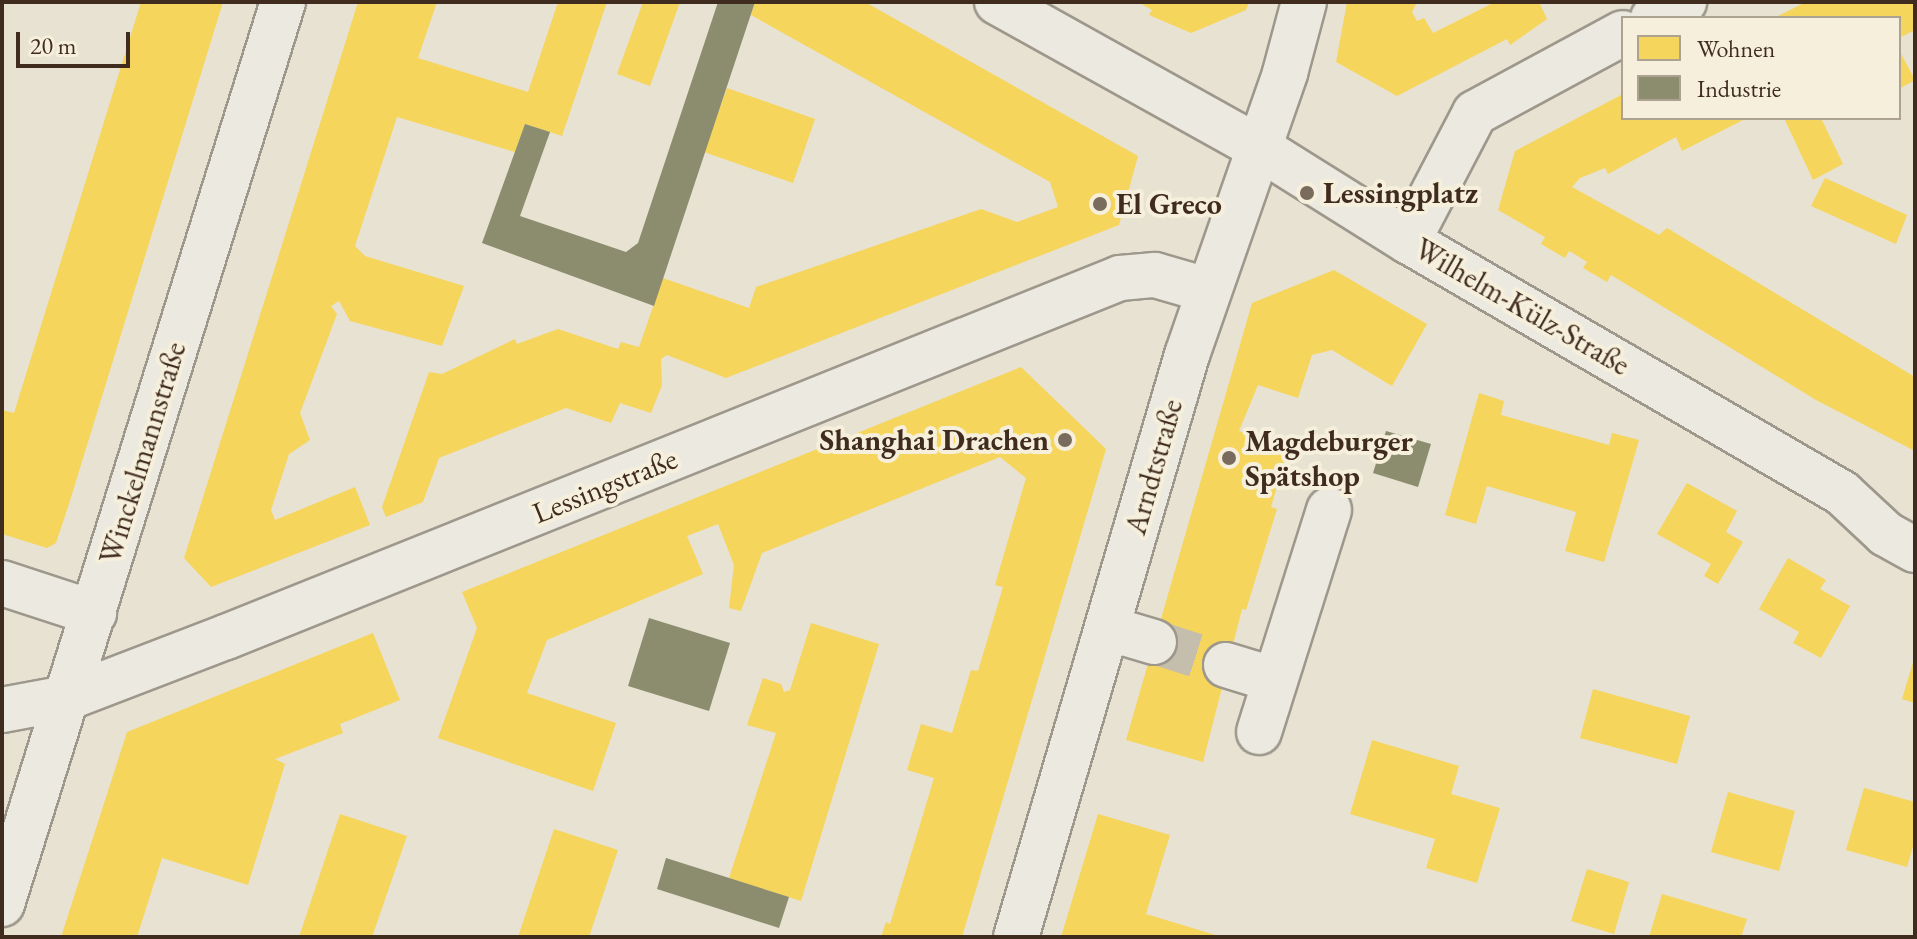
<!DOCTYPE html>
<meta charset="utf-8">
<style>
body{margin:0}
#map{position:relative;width:1917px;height:939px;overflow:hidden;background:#e7e2d1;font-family:"EB Garamond",serif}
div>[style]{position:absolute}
.homes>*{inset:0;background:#f6d55c}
.industry>*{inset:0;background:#8c8c6e}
.minor-tunnel>*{height:44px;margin-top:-22px;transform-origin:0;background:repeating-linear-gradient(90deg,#c6bead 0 44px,transparent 0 66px)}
.roads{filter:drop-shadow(2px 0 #9d978c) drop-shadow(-2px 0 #9d978c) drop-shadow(0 2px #9d978c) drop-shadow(0 -2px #9d978c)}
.minor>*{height:44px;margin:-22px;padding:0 22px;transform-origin:22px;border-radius:22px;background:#ece9e0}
.dots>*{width:22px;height:22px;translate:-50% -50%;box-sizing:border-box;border:4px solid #f5efdb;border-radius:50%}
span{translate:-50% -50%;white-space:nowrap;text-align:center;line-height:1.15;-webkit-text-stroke:8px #f5efdb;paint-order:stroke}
.poi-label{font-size:30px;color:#402c1e;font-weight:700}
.left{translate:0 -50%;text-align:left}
.right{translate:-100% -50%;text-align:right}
.street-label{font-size:30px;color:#402c1e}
.frame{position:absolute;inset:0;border:4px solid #402c1e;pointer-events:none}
.legend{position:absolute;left:1621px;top:16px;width:280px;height:104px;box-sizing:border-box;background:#f5efdb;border:2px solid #ada18f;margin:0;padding:10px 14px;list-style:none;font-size:24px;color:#402c1e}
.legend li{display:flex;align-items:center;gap:16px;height:40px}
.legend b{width:40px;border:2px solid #ada18f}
.scale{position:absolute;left:16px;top:32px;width:114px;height:36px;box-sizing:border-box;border:4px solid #402c1e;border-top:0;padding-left:10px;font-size:24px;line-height:28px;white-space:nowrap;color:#402c1e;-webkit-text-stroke:6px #f5efdb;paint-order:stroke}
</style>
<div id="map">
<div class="homes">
<div style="clip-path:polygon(141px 2px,223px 2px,69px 504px,56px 543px,47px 548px,2px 534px,2px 410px,14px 413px)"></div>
<div style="clip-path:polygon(358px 2px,437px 2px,418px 58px,528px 92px,558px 2px,607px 2px,562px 136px,525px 124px,515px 152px,397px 117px,355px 246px,365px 256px,464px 286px,442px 346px,350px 321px,339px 301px,331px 306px,337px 314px,300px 413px,310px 440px,289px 454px,271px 510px,275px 520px,355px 487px,370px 525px,211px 587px,184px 558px)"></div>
<div style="clip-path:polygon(643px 2px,680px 2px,650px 86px,617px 74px)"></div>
<div style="clip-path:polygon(755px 2px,865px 2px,1138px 156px,1119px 225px,726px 378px,667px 355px,661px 359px,662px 385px,651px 413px,620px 403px,611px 423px,566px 408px,439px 458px,423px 502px,386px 517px,382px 507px,429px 372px,442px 374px,515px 339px,517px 344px,558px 329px,618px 349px,621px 342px,639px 347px,663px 278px,749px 308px,756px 287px,981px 209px,1017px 222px,1058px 207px,1050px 182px,751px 15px)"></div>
<div style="clip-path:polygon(1138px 2px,1249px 2px,1246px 10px,1191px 33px,1149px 15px,1152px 10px)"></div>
<div style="clip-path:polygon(1347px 2px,1417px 2px,1412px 12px,1417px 21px,1424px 18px,1433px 33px,1495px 2px,1539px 2px,1547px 19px,1510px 45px,1507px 39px,1397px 96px,1336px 62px)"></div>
<div style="clip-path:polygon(1806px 2px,1915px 2px,1915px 30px,1899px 38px,1899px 18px,1774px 18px)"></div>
<div style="clip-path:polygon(1899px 50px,1915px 80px,1899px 89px)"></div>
<div style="clip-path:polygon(727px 88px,815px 119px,793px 183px,704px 152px)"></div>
<div style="clip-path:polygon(1623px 94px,1623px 118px,1747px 118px,1682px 151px,1676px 137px,1608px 174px,1605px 168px,1580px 178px,1572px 187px,1659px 235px,1667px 228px,1915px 377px,1915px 451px,1816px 400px,1611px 275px,1607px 282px,1583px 268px,1587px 262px,1576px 255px,1569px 251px,1565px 258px,1541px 244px,1545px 237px,1498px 210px,1515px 151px)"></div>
<div style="clip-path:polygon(1784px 118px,1821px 118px,1843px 164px,1813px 180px)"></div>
<div style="clip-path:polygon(1825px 178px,1907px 215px,1896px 244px,1811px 206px)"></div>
<div style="clip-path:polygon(1334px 270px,1427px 324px,1392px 386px,1332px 350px,1312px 355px,1298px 398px,1258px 385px,1239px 431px,1289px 446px,1271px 507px,1277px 509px,1246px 610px,1242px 609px,1203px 762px,1126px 740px,1252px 303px)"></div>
<div style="clip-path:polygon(1021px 367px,1106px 449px,962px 937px,881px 937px,886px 922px,890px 924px,934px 778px,907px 770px,921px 724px,952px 733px,971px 670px,978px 671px,1003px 587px,995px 585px,1026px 478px,1000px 457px,762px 553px,741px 611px,729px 608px,734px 565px,718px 524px,687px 536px,703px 574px,547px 640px,527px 693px,616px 723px,593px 791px,438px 738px,477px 628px,462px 592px)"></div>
<div style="clip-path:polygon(1479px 393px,1504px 401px,1501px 415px,1609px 445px,1612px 433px,1639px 440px,1604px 562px,1565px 551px,1576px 512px,1487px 486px,1476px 524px,1445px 515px)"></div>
<div style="clip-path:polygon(1687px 483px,1737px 511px,1726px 532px,1743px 542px,1718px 584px,1704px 576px,1711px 564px,1657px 534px)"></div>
<div style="clip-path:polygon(1788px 558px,1826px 580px,1820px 589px,1850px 606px,1821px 658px,1793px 643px,1799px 632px,1759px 609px)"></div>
<div style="clip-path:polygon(811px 623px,879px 644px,801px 901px,729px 878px,776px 733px,747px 725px,763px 678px,781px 684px,784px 692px,790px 690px)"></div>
<div style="clip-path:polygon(373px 633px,400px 700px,340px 724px,343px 733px,275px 759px,285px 764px,248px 885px,162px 858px,137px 937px,61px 937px,127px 732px)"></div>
<div style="clip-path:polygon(1914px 659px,1915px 659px,1915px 703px,1902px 699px)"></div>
<div style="clip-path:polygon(1593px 689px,1690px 716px,1677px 764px,1580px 738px)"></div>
<div style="clip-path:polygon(1372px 740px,1459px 766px,1451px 794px,1500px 808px,1477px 883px,1426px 868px,1435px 839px,1350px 814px)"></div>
<div style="clip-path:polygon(1864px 788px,1915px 802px,1915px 840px,1907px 867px,1846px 850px)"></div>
<div style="clip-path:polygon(1728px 792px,1795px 811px,1779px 871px,1711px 852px)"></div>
<div style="clip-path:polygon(340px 814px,407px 836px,372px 937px,299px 937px)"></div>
<div style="clip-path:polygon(1098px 814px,1170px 835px,1146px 914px,1222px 937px,1061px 937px)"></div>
<div style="clip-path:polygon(554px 829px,618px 850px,589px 937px,518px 937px)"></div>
<div style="clip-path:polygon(1587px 869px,1629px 882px,1614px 934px,1571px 921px)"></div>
<div style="clip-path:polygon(1662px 894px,1747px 919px,1741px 937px,1649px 937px)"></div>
</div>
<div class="industry">
<div style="clip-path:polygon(718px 2px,755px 2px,654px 306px,482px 243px,525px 124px,550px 132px,520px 216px,626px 252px,638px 243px)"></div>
<div style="clip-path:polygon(1386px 431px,1431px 444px,1418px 487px,1373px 473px)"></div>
<div style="clip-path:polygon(649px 618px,730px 643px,709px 711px,628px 686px)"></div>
<div style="clip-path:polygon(666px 858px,789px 897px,779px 928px,657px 889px)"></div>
</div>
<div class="minor-tunnel">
<div style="left:1154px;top:642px;width:76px;rotate:17.7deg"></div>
</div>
<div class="roads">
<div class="minor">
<div style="left:997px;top:2px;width:299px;rotate:29.1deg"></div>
<div style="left:1258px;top:147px;width:177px;rotate:32.1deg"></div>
<div style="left:1408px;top:241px;width:502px;rotate:30.14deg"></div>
<div style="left:1842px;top:493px;width:60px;rotate:43deg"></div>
<div style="left:1886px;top:534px;width:33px;rotate:29deg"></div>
<div style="left:1653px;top:18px;width:35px;rotate:-27deg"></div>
<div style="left:1408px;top:241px;width:144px;rotate:-62.4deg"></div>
<div style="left:1475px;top:113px;width:168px;rotate:-28.4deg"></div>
<div style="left:2px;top:583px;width:97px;rotate:18.1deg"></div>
<div style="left:1107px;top:628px;width:49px;rotate:16.6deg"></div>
<div style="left:1226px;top:665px;width:51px;rotate:17deg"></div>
<div style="left:2px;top:710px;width:66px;rotate:-10.5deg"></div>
<div style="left:67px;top:698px;width:170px;rotate:-21deg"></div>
<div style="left:226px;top:637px;width:963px;rotate:-21.88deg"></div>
<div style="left:1120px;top:278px;width:35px;rotate:-5deg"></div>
<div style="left:1155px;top:275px;width:54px;rotate:16.1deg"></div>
<div style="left:1259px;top:732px;width:233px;rotate:-72.5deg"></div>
<div style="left:2px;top:904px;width:945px;rotate:-72.7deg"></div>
<div style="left:1016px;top:937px;width:607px;rotate:-73.63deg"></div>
<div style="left:1187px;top:355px;width:299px;rotate:-70.8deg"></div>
<div style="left:1285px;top:73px;width:73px;rotate:-75deg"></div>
</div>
</div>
<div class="dots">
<div style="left:1307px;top:193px;background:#7a6c5d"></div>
<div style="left:1100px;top:204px;background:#7a6c5d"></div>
<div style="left:1065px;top:440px;background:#7a6c5d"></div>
<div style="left:1229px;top:458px;background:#7a6c5d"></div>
</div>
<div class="poi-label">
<span class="left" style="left:1323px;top:193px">Lessingplatz</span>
<span class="left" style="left:1116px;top:204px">El Greco</span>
<span class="right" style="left:1049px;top:440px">Shanghai Drachen</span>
<span class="left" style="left:1245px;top:458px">Magdeburger<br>Spätshop</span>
</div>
<div class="street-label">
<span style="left:1522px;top:307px;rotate:30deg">Wilhelm-Külz-Straße</span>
<span style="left:143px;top:453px;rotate:-73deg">Winckelmannstraße</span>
<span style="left:1154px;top:467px;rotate:-74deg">Arndtstraße</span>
<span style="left:605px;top:486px;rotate:-22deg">Lessingstraße</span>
</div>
<div class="frame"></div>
<ul class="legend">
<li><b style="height:22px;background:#f6d55c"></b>Wohnen</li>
<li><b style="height:22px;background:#8c8c6e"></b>Industrie</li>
</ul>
<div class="scale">20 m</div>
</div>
